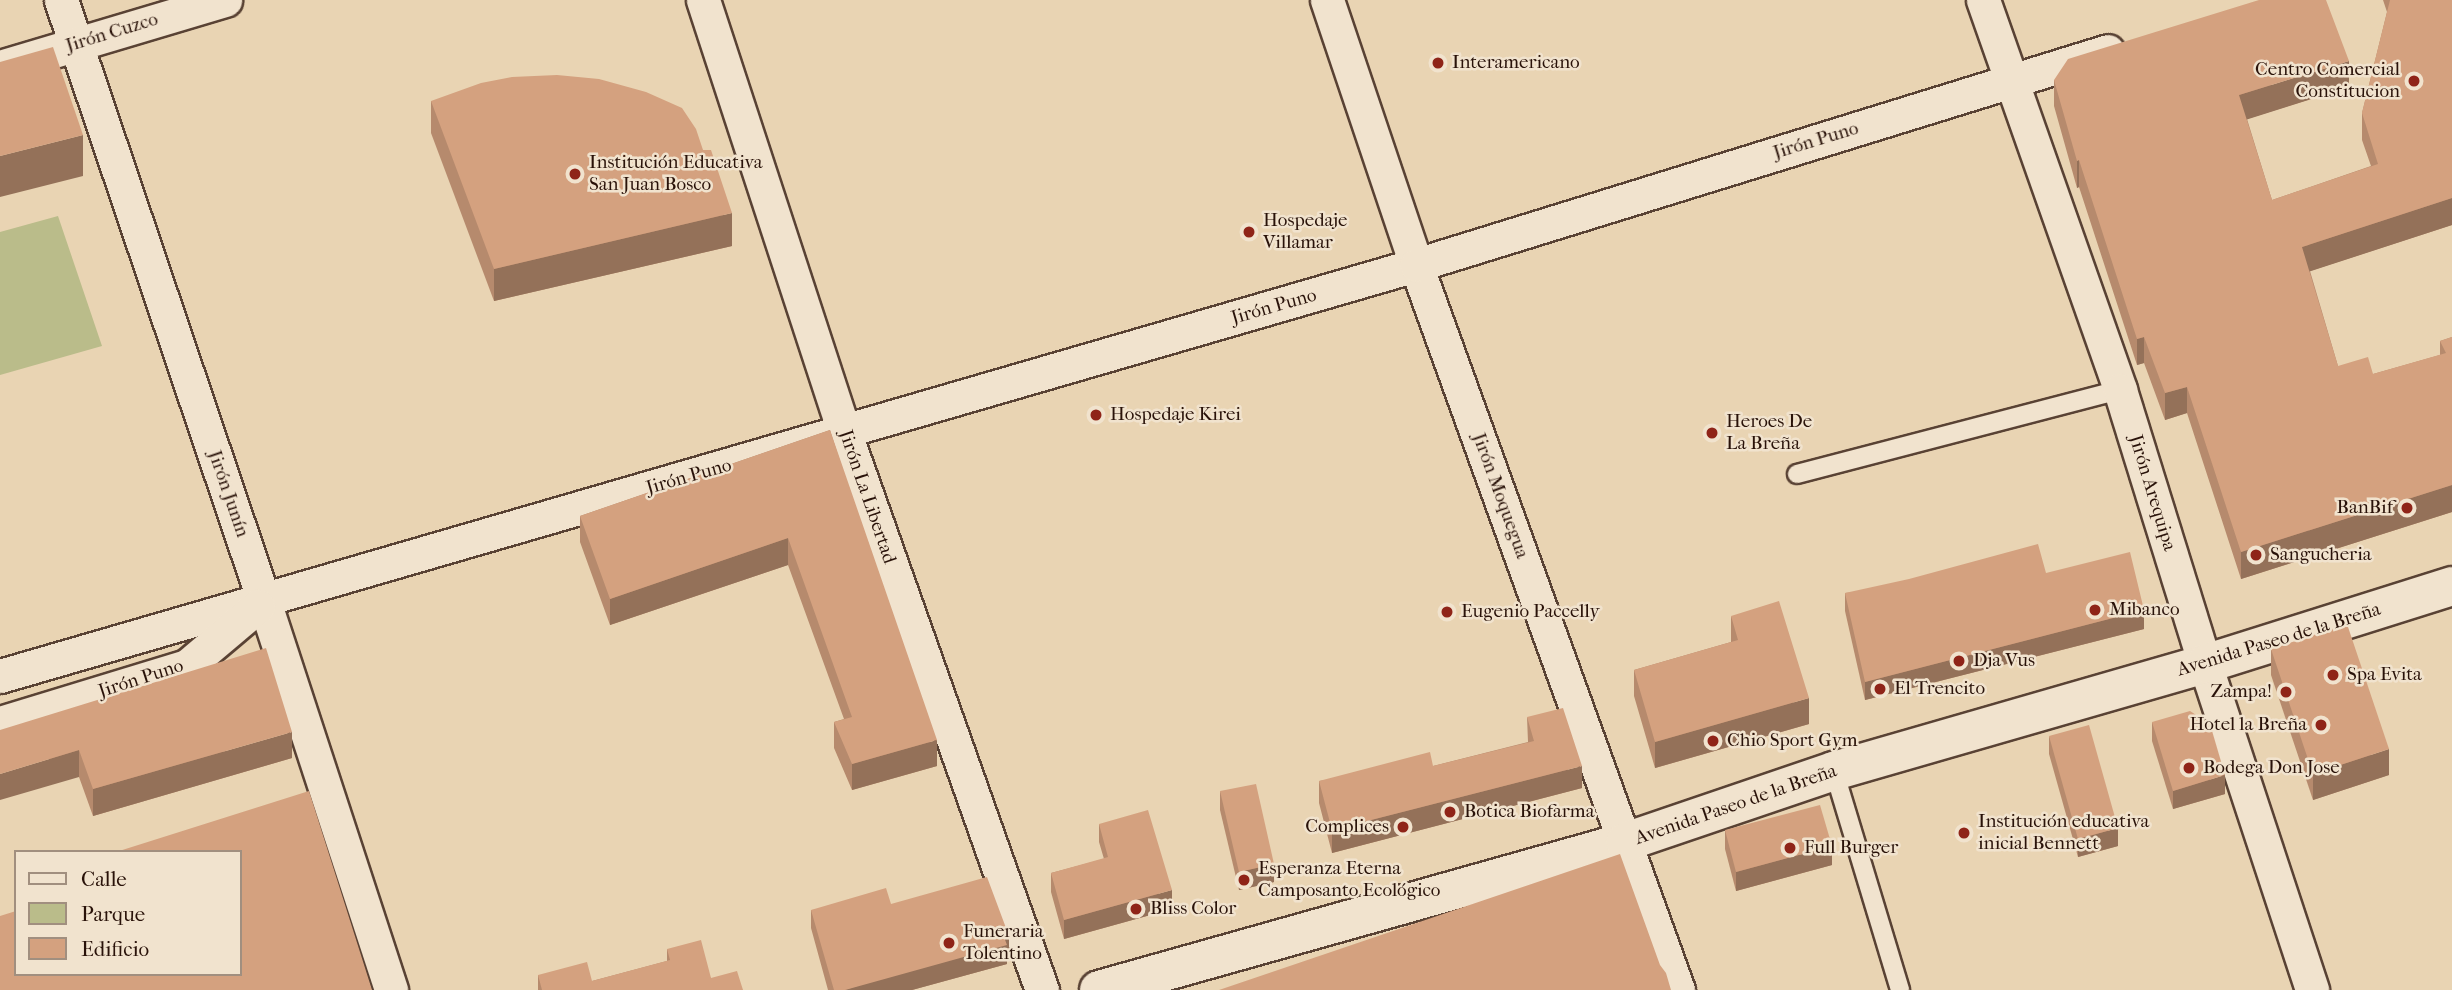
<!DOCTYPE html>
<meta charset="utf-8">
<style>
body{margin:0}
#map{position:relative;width:2452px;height:990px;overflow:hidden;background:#e9d4b3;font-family:"IM FELL French Canon",serif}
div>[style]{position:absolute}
.green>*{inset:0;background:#babc8a}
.roads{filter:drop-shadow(2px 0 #594234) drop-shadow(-2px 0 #594234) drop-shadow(0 2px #594234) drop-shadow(0 -2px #594234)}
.service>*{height:18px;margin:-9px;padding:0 9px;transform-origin:9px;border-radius:9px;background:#f1e3ce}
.minor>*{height:33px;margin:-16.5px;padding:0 16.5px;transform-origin:16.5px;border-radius:16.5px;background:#f1e3ce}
.tertiary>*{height:38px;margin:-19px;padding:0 19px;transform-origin:19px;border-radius:19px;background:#f1e3ce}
.wall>*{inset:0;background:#b68a6d}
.shaded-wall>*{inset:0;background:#947159}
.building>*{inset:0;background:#d4a17f}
.dots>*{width:19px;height:19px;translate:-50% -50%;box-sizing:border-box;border:4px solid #f1e3ce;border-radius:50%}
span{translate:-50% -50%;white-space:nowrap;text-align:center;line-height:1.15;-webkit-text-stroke:5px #f1e3ce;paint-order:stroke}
.street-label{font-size:19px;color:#291209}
.poi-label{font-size:19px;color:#291209}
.left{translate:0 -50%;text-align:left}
.right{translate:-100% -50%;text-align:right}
.legend{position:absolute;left:14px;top:850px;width:228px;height:126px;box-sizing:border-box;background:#f1e3ce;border:2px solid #a18f7f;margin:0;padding:9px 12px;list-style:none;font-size:21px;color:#291209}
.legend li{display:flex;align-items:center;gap:14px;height:35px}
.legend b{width:35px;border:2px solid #a18f7f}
</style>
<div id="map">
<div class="green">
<div style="clip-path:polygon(58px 216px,102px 346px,0 375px,0 232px)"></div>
</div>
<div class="roads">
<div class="service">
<div style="left:1797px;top:474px;width:334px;rotate:-14.6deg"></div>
<div style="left:1834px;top:771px;width:229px;rotate:73.2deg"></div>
</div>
<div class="minor">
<div style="left:61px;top:0;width:634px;rotate:71.34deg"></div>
<div style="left:264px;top:601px;width:409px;rotate:71.9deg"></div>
<div style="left:703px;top:0;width:453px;rotate:71.9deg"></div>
<div style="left:844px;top:431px;width:593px;rotate:70.5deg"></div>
<div style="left:1327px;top:0;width:280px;rotate:71.4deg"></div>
<div style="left:1416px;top:265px;width:771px;rotate:70.13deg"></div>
<div style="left:1983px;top:0;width:413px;rotate:70.6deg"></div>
<div style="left:2120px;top:390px;width:287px;rotate:72.8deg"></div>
<div style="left:2205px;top:664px;width:343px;rotate:71.8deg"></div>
<div style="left:0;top:67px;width:235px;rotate:-16.6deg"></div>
<div style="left:0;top:676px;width:1474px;rotate:-16.19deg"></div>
<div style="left:1416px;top:265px;width:724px;rotate:-17.18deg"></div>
<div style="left:0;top:723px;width:195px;rotate:-17deg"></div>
<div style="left:187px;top:666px;width:93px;rotate:-40.2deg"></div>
</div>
<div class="tertiary">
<div style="left:1099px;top:990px;width:546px;rotate:-15.71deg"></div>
<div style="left:1625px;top:842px;width:221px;rotate:-18.8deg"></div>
<div style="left:1834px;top:771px;width:386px;rotate:-16.1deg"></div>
<div style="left:2205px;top:664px;width:259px;rotate:-17.5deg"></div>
</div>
</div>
<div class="wall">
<div style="clip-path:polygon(2383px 0,2452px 0,2452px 225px,2310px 271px,2338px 366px,2373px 374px,2440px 355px,2440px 341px,2452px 337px,2452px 512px,2241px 579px,2187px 413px,2165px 420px,2144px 363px,2137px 365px,2079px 187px,2077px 188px,2054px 106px,2054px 80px,2349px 87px,2247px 119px,2272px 200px,2371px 166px,2362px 140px,2362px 113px,2387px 12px)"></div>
<div style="clip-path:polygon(431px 101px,703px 150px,732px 246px,494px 301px,431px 133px)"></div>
<div style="clip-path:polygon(830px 430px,937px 766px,852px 790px,834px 748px,834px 722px,844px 719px,788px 565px,610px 625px,580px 542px,580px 516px)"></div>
<div style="clip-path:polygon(2046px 573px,2144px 629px,1865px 700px,1845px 611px,1845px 593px)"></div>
<div style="clip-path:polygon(1731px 616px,1809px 724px,1655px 768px,1634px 696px,1634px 670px,1731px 642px)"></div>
<div style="clip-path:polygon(2271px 649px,2389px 775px,2313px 800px,2271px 675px)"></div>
<div style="clip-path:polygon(1527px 717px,1582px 788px,1332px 853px,1319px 803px,1319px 781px,1433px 766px,1528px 742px)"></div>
<div style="clip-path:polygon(2152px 722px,2225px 794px,2173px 809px,2152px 741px)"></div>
<div style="clip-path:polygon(0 730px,292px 758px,93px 816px,79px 777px)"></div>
<div style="clip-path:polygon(2049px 736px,2118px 846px,2078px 857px,2049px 754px)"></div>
<div style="clip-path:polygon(1220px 791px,1274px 882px,1239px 890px,1220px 810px)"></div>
<div style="clip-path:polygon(1099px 824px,1172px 909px,1064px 939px,1051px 892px,1051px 873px,1104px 859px,1099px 842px)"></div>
<div style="clip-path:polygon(1725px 830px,1832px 865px,1736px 891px,1725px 849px)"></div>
<div style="clip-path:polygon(891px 904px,1009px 954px,1007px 955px,1007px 964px,912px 990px,828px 990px,811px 928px,811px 910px)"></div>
<div style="clip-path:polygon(667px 949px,711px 978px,743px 990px,538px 990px,538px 975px,592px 981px,667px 961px)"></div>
</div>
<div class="shaded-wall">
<div style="clip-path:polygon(2349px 61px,2349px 87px,2239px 122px,2239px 95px)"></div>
<div style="clip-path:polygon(83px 135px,83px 176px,0 197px,0 156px)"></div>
<div style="clip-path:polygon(2079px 160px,2079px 187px,2077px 188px,2077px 161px)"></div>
<div style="clip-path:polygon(2452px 198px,2452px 225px,2302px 274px,2302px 247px)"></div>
<div style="clip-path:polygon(732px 213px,732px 246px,494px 301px,494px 269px)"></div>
<div style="clip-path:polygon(2144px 337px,2144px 363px,2137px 365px,2137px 339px)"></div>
<div style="clip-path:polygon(2187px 387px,2187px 413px,2165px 420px,2165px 393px)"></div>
<div style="clip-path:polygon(2452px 485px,2452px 512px,2241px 579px,2241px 552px)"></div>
<div style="clip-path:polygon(788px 538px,788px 565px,610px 625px,610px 599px)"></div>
<div style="clip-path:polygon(2144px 610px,2144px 629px,1865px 700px,1865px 682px)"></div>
<div style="clip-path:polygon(1809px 698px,1809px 724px,1655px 768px,1655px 742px)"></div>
<div style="clip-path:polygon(292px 732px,292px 758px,93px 816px,93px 789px)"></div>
<div style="clip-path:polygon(937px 740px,937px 766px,852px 790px,852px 764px)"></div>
<div style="clip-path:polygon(2389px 749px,2389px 775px,2313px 800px,2313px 774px)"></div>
<div style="clip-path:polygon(79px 750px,79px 777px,0 800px,0 774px)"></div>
<div style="clip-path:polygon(1582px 766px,1582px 788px,1332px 853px,1332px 830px)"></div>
<div style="clip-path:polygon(2225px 775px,2225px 794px,2173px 809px,2173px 791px)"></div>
<div style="clip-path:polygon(2118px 828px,2118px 846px,2078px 857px,2078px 839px)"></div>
<div style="clip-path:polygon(1832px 846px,1832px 865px,1736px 891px,1736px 872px)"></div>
<div style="clip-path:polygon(1274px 864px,1274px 882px,1239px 890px,1239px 872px)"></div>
<div style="clip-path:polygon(1172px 890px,1172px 909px,1064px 939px,1064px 920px)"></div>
<div style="clip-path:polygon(1009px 936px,1009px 954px,1007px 955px,1007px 964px,912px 990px,845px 990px)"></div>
</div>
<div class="building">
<div style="clip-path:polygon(2259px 0,2326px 0,2349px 61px,2239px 95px,2272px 200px,2378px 164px,2362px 113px,2390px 0,2452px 0,2452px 198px,2302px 247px,2338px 366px,2368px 357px,2373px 374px,2446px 353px,2440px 341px,2452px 337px,2452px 485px,2241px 552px,2187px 387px,2165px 393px,2144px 337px,2137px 339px,2079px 160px,2077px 161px,2054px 80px,2068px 59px)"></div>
<div style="clip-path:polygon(53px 47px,83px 135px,0 156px,0 62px)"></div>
<div style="clip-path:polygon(557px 75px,599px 79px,646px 92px,682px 108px,696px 129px,703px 150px,711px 150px,732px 213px,494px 269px,431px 101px,481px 83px,512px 77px)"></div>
<div style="clip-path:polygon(830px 430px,937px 740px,852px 764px,834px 722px,852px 717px,788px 538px,610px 599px,580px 516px)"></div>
<div style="clip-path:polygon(2038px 544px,2046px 573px,2130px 552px,2144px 610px,1865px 682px,1845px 593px,1909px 579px)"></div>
<div style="clip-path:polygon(1779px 601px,1809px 698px,1655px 742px,1634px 670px,1738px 640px,1731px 616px)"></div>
<div style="clip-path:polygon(2347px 624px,2389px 749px,2313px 774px,2271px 649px)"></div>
<div style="clip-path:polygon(266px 648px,292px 732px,93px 789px,79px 750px,0 774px,0 730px)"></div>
<div style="clip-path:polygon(1563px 708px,1582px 766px,1332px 830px,1319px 781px,1430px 752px,1433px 766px,1534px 741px,1527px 717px)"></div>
<div style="clip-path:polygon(2190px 711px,2210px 724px,2225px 775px,2173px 791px,2152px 722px)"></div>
<div style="clip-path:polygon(2089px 725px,2118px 828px,2078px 839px,2049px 736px)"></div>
<div style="clip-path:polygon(1256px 784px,1274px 864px,1239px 872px,1220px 791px)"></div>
<div style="clip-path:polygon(309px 791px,372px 990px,0 990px,0 916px,16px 911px,16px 974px,240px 974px,240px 852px,116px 852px)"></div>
<div style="clip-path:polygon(1820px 805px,1832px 846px,1736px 872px,1725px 830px)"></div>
<div style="clip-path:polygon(1148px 810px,1172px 890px,1064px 920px,1051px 873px,1108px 857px,1099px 824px)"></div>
<div style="clip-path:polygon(1620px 854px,1660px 965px,1666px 973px,1671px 990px,1219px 990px)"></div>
<div style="clip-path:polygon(987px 877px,1009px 936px,1004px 937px,1007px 945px,845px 990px,834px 990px,811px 910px,886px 888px,891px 904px)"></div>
<div style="clip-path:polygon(701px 940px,711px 978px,737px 971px,743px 990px,542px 990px,538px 975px,587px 962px,592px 981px,670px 960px,667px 949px)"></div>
</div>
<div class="dots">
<div style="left:1438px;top:63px;background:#8f2418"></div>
<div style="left:2414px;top:81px;background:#8f2418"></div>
<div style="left:575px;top:174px;background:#8f2418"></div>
<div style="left:1249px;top:232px;background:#8f2418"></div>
<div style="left:1096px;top:415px;background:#8f2418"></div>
<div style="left:1712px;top:433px;background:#8f2418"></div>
<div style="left:2407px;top:508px;background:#8f2418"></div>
<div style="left:2256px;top:555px;background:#8f2418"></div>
<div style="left:2095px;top:610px;background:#8f2418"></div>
<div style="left:1447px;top:612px;background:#8f2418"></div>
<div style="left:1959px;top:661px;background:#8f2418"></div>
<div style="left:2333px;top:675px;background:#8f2418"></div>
<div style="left:1880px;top:689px;background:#8f2418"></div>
<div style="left:2286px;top:692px;background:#8f2418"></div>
<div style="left:2321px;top:725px;background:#8f2418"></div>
<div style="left:1713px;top:741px;background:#8f2418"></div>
<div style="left:2189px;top:768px;background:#8f2418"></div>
<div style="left:1450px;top:812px;background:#8f2418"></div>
<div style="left:1403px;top:827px;background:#8f2418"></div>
<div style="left:1964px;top:833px;background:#8f2418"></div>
<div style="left:1790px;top:848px;background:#8f2418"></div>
<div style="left:1244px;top:880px;background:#8f2418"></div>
<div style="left:1136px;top:909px;background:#8f2418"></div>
<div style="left:949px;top:943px;background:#8f2418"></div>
</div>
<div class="street-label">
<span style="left:112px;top:33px;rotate:-17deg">Jirón Cuzco</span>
<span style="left:1816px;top:141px;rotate:-17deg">Jirón Puno</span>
<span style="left:1274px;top:307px;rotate:-16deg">Jirón Puno</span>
<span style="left:689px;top:477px;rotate:-16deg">Jirón Puno</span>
<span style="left:2152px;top:493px;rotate:73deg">Jirón Arequipa</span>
<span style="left:228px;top:494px;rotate:71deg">Jirón Junín</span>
<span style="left:1500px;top:496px;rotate:70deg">Jirón Moquegua</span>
<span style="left:867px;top:497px;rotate:71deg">Jirón La Libertad</span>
<span style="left:2279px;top:640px;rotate:-17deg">Avenida Paseo de la Breña</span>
<span style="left:141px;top:679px;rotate:-18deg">Jirón Puno</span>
<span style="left:1736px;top:805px;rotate:-19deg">Avenida Paseo de la Breña</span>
</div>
<div class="poi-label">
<span class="left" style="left:1452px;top:63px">Interamericano</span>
<span class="right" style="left:2400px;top:81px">Centro Comercial<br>Constitucion</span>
<span class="left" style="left:589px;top:174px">Institución Educativa<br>San Juan Bosco</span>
<span class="left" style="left:1263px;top:232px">Hospedaje<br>Villamar</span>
<span class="left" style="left:1110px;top:415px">Hospedaje Kirei</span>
<span class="left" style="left:1726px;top:433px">Heroes De<br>La Breña</span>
<span class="right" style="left:2393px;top:508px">BanBif</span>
<span class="left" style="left:2270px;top:555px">Sangucheria</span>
<span class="left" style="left:2109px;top:610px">Mibanco</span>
<span class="left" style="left:1461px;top:612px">Eugenio Paccelly</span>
<span class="left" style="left:1973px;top:661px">Dja Vus</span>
<span class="left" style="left:2347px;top:675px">Spa Evita</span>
<span class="left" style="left:1894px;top:689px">El Trencito</span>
<span class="right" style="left:2272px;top:692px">Zampa!</span>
<span class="right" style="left:2307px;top:725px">Hotel la Breña</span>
<span class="left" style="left:1727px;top:741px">Chio Sport Gym</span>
<span class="left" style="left:2203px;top:768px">Bodega Don Jose</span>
<span class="left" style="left:1464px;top:812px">Botica Biofarma</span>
<span class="left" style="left:1978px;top:833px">Institución educativa<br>inicial Bennett</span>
<span class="right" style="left:1389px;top:827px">Complices</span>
<span class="left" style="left:1804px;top:848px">Full Burger</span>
<span class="left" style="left:1258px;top:880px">Esperanza Eterna<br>Camposanto Ecológico</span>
<span class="left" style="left:1150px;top:909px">Bliss Color</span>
<span class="left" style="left:963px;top:943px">Funeraria<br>Tolentino</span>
</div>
<ul class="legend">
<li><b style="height:9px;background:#f1e3ce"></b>Calle</li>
<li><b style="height:19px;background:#babc8a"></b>Parque</li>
<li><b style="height:19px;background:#d4a17f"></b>Edificio</li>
</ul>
</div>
